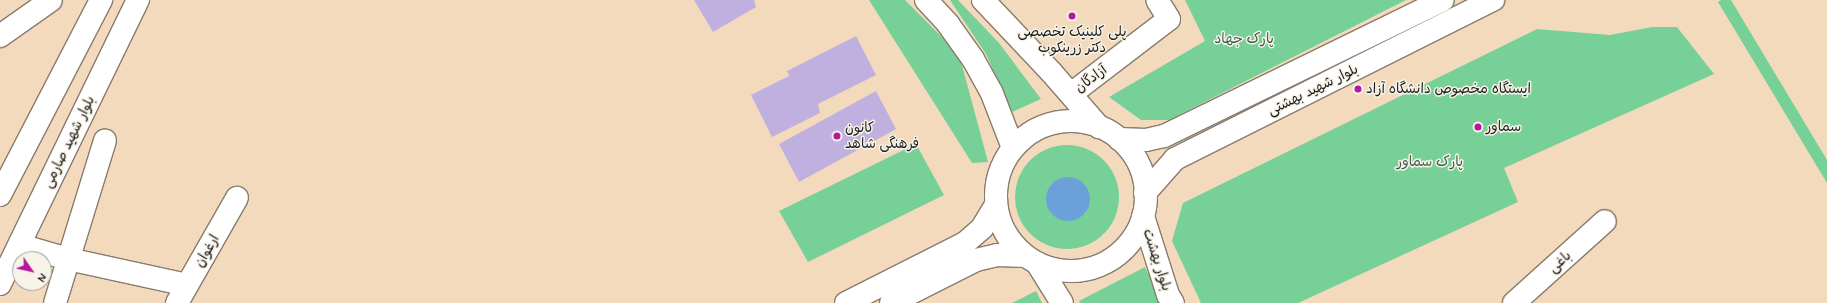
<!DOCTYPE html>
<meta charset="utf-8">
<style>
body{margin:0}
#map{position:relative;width:1827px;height:303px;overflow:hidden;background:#f4dabd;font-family:Mynerve,"Playpen Sans Arabic",sans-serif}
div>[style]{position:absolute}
.green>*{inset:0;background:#76d097}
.round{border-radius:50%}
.water>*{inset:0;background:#6ba1d8}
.building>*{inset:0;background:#c0b0df}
.roads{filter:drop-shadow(1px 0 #887b6c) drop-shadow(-1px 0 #887b6c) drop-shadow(0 1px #887b6c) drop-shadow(0 -1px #887b6c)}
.minor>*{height:22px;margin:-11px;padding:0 11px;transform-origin:11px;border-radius:11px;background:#fff}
.major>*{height:22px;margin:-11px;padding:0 11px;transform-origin:11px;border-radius:11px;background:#fff}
.major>.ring{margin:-11px;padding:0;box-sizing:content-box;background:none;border:22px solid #fff;border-radius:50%}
.dots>*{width:11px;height:11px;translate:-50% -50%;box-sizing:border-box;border:2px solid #f7f3e8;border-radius:50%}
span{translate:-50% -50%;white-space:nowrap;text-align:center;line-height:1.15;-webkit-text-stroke:3px #f7f3e8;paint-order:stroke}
.poi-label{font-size:14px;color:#1c1c1c}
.left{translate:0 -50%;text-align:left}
.park-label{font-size:14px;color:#3c5b47}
.street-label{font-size:14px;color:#1c1c1c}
.north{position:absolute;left:12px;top:251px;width:40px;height:40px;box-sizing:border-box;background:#f7f3e8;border:1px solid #9f9d96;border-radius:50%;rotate:124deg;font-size:11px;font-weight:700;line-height:16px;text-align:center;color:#1c1c1c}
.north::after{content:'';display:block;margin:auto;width:14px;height:18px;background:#b5179e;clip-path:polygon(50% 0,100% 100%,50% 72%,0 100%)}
</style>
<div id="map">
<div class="green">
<div style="clip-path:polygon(869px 0,905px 0,959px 54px,988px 162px,972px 163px)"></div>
<div style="clip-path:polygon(950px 0,958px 0,999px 43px,1041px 99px,1012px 112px,986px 54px)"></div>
<div style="clip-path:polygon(1185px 0,1406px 0,1169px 120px,1141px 120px,1109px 97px,1205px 41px)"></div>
<div style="clip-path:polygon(1721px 0,1731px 0,1827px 160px,1827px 183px,1718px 2px)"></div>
<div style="clip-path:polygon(1652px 27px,1677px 27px,1714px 74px,1504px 168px,1518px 202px,1298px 303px,1201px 303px,1172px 241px,1183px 203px,1537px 29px,1610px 35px)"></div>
<div style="clip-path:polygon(916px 144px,944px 195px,808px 262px,779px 211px)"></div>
<div class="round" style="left:1015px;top:145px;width:104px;height:104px"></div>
<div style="clip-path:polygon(1145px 267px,1163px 303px,1080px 303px,1079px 301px)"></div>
<div style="clip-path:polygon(1036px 291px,1042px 303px,1012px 303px)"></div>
</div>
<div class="water">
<div class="round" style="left:1046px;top:177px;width:44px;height:44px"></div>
</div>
<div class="building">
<div style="clip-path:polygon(694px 0,754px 0,756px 7px,713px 32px)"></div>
<div style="clip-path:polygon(856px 36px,876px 75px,818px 104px,820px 113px,772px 137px,751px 95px,789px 76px,787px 71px)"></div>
<div style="clip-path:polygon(876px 91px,896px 129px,799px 182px,779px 144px)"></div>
</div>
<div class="roads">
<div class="minor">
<div style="left:0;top:36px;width:62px;rotate:-35.2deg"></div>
<div style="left:1071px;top:94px;width:123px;rotate:-37.4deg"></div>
<div style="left:1169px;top:19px;width:22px;rotate:-122deg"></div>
<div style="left:20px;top:245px;width:50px;rotate:16.3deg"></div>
<div style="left:68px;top:259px;width:122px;rotate:12.3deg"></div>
<div style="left:55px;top:303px;width:170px;rotate:-72.9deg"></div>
<div style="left:177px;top:303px;width:121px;rotate:-60.3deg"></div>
<div style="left:1514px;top:303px;width:122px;rotate:-42deg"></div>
</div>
<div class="major">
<div style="left:926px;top:0;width:33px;rotate:47deg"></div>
<div style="left:948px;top:24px;width:43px;rotate:54.5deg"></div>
<div style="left:973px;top:59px;width:37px;rotate:61deg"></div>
<div style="left:991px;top:91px;width:61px;rotate:68.9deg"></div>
<div style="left:983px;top:0;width:100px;rotate:46.6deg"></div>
<div style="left:1052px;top:73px;width:72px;rotate:49deg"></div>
<div class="ring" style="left:996px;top:121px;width:128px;height:128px"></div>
<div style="left:1119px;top:139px;width:27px;rotate:2deg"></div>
<div style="left:1146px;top:140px;width:18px;rotate:-13deg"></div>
<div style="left:1164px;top:136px;width:310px;rotate:-26deg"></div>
<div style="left:1145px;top:193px;width:45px;rotate:-48.6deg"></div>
<div style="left:1175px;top:159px;width:356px;rotate:-26.6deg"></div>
<div style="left:0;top:195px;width:220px;rotate:-62.6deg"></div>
<div style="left:1143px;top:216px;width:83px;rotate:72.4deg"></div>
<div style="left:1168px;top:295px;width:9px;rotate:58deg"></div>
<div style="left:1037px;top:263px;width:47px;rotate:58deg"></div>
<div style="left:0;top:284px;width:316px;rotate:-64.1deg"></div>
<div style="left:846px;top:303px;width:133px;rotate:-26.8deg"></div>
<div style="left:965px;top:243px;width:23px;rotate:-41deg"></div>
<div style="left:982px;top:228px;width:27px;rotate:-59deg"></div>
<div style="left:891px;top:303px;width:95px;rotate:-26.8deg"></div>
<div style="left:976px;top:260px;width:22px;rotate:-13deg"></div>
<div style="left:997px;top:255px;width:28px;rotate:2deg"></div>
</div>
</div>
<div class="dots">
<div style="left:1072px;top:16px;background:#b5179e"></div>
<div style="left:1358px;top:89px;background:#b5179e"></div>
<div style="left:1478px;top:127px;background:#b5179e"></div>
<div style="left:837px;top:136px;background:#b5179e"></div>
</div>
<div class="poi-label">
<span style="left:1072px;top:40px">پلی کلینیک تخصصی<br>دکتر زرینکوب</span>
<span class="left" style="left:1366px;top:89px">ایستگاه مخصوص دانشگاه آزاد</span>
<span class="left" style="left:1486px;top:127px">سماور</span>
<span class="left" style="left:845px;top:136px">کانون<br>فرهنگی شاهد</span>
</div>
<div class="park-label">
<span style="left:1244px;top:39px">پارک جهاد</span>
<span style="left:1430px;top:162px">پارک سماور</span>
</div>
<div class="street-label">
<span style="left:1091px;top:79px;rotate:-37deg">آزادگان</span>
<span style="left:1313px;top:90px;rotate:-26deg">بلوار شهید بهشتی</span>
<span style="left:69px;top:142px;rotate:-64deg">بلوار شهید صارمی</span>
<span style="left:207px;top:251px;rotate:-60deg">ارغوان</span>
<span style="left:1157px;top:260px;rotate:72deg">بلوار بهشت</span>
<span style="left:1560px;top:262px;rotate:-42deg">باغی</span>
</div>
<div class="north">N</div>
</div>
